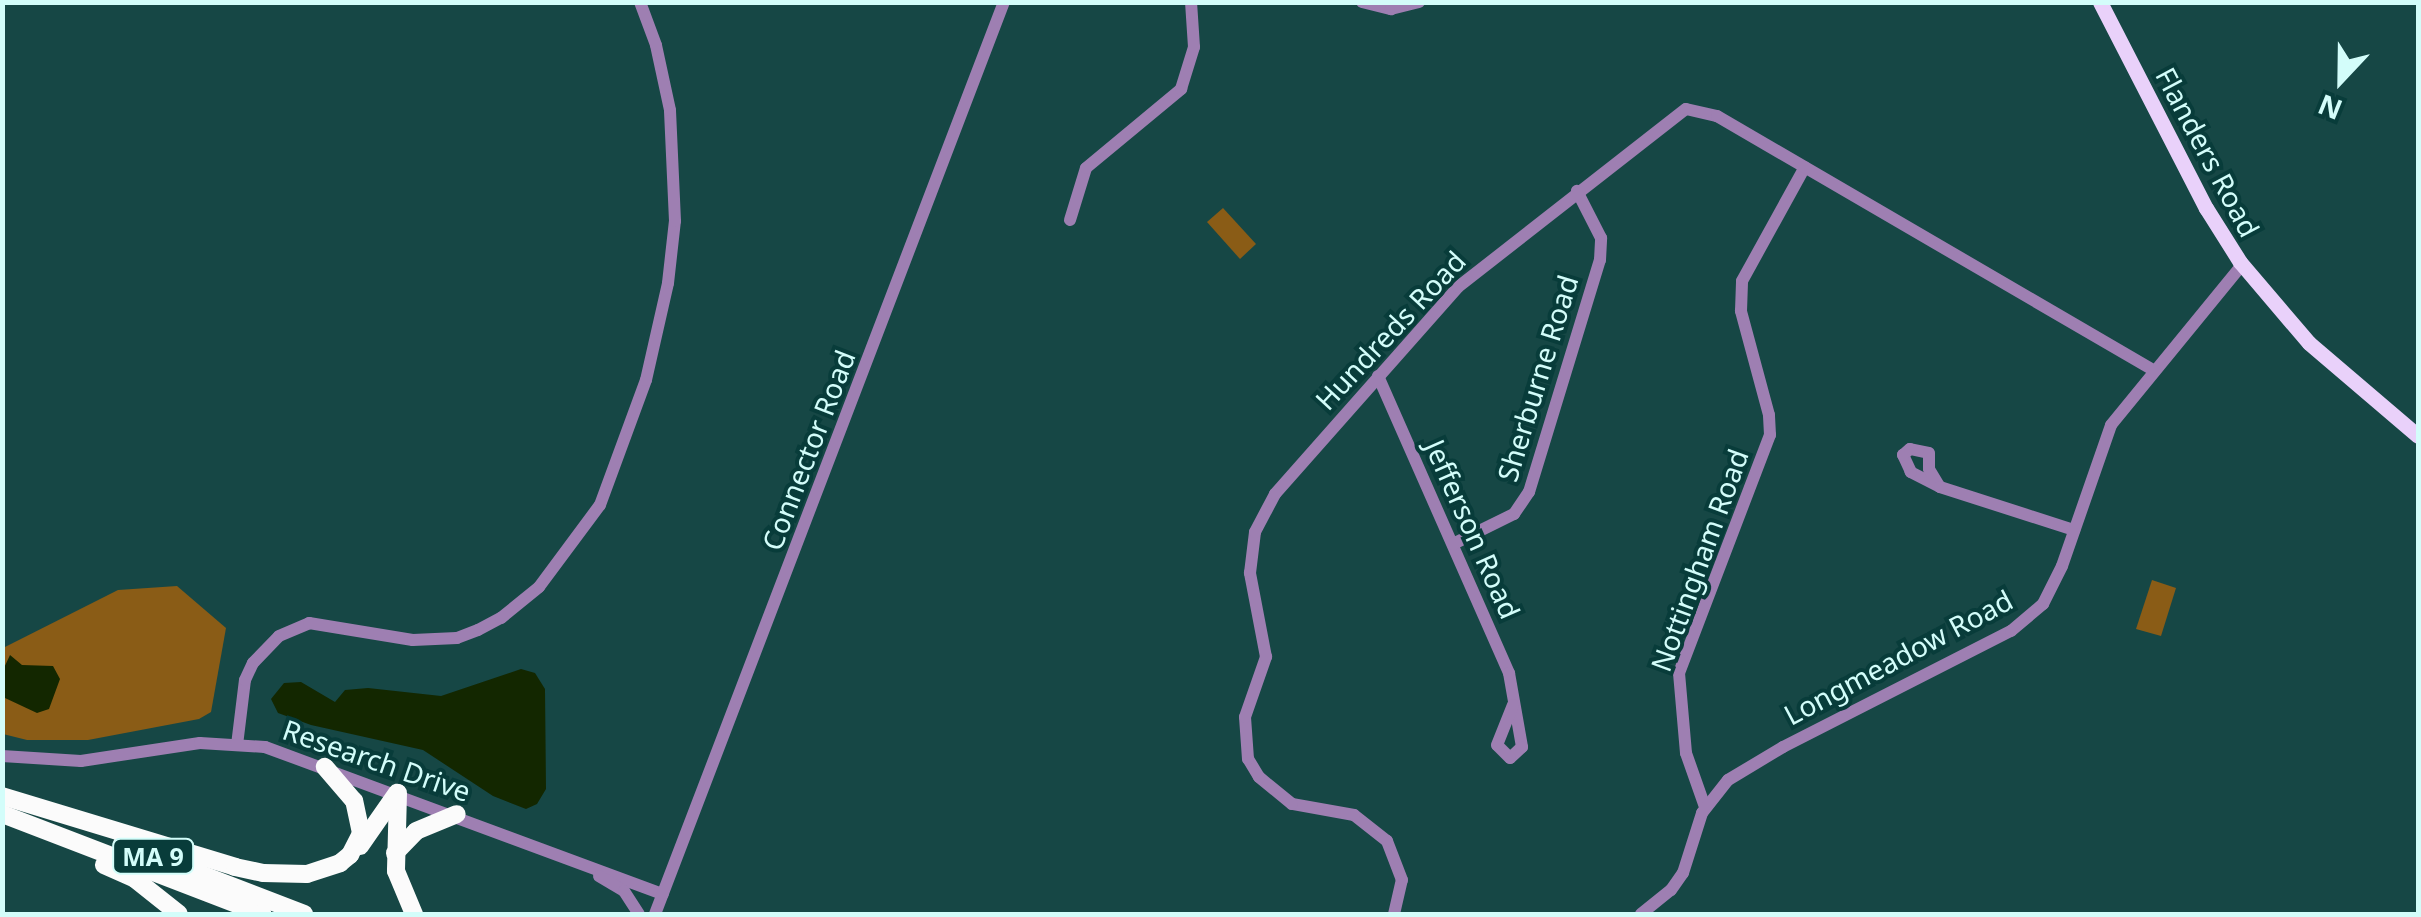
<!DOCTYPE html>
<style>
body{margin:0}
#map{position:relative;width:2421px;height:917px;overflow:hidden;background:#164745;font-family:"Noto Sans",sans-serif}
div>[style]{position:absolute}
.green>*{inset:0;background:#8a5c16}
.water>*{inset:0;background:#132700}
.minor>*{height:12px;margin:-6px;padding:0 6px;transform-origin:6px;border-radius:6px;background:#9e7fb2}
.major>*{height:15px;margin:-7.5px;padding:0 7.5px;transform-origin:7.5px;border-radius:7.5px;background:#e9d1fa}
.highway>*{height:18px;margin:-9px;padding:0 9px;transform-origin:9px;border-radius:9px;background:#fbfbfb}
span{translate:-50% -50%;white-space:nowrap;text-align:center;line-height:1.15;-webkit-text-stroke:8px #083c3a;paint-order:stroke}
.shield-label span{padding:2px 8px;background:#083c3a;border:2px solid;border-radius:8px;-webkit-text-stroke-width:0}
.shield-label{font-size:25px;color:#d3fdfa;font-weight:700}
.street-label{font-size:28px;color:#d3fdfa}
.frame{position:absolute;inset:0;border:5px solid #d3fdfa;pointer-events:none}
.north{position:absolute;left:2291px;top:30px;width:100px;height:100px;-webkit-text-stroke:8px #083c3a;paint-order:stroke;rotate:202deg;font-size:28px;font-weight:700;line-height:40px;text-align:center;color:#d3fdfa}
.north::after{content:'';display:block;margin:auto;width:35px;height:45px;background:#d3fdfa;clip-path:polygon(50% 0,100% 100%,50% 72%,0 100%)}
</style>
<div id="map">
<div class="green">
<div style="clip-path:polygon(1223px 208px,1256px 244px,1240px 259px,1207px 222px)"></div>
<div style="clip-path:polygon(2152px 580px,2176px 588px,2161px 636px,2136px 629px)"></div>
<div style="clip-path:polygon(177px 586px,226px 628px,211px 712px,199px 719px,88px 740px,27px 740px,3px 734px,3px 648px,118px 590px)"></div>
</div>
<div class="water">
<div style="clip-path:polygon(10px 655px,22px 665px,53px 666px,60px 679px,49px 709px,37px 713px,5px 698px,3px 670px)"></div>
<div style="clip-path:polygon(521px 669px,535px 673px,545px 689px,546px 789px,537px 804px,526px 809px,493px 796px,423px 750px,311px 725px,278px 713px,271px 699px,284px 683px,301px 682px,335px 702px,345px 690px,368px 688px,441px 696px)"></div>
</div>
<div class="minor">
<div style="left:1362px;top:2px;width:30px;rotate:14deg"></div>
<div style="left:1391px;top:9px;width:29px;rotate:-14deg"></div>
<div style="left:1070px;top:220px;width:54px;rotate:-72.9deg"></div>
<div style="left:1086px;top:168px;width:124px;rotate:-39.7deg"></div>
<div style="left:1181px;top:89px;width:44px;rotate:-72.8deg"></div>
<div style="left:1194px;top:47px;width:45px;rotate:-93.8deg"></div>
<div style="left:1378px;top:376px;width:325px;rotate:66.2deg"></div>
<div style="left:1509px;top:673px;width:75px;rotate:80deg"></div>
<div style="left:1522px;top:747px;width:16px;rotate:137deg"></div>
<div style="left:1510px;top:758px;width:18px;rotate:-135deg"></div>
<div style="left:1497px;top:745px;width:43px;rotate:-68.2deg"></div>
<div style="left:1940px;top:487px;width:33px;rotate:-153deg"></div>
<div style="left:1911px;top:472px;width:19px;rotate:-115deg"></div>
<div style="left:1903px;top:455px;width:9px;rotate:-41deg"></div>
<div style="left:1910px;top:449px;width:19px;rotate:12deg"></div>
<div style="left:1929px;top:453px;width:16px;rotate:90deg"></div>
<div style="left:1929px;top:469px;width:21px;rotate:59deg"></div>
<div style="left:1940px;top:487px;width:141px;rotate:17.8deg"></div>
<div style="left:1453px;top:544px;width:68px;rotate:-26.2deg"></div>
<div style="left:1514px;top:514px;width:27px;rotate:-56deg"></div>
<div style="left:1529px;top:492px;width:243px;rotate:-73deg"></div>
<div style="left:1600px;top:260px;width:22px;rotate:-87deg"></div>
<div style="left:1601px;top:238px;width:53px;rotate:-117.1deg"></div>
<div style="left:237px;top:745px;width:65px;rotate:-83deg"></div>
<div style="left:245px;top:680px;width:19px;rotate:-65deg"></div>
<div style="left:253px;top:663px;width:37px;rotate:-46deg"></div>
<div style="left:279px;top:636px;width:33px;rotate:-23deg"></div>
<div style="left:309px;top:623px;width:105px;rotate:9.3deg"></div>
<div style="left:413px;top:640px;width:44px;rotate:-2.6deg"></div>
<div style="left:457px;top:638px;width:22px;rotate:-21deg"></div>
<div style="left:478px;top:630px;width:26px;rotate:-28deg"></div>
<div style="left:501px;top:618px;width:49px;rotate:-39.2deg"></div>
<div style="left:539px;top:587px;width:102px;rotate:-53.4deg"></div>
<div style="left:600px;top:505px;width:133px;rotate:-69.8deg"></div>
<div style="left:646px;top:380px;width:99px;rotate:-77.2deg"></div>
<div style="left:668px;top:283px;width:62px;rotate:-83.6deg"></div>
<div style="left:675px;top:221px;width:111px;rotate:-92.6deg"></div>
<div style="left:670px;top:110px;width:66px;rotate:-102.2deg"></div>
<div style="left:656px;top:45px;width:46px;rotate:-110.4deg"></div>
<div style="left:2px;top:756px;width:79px;rotate:3.6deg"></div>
<div style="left:81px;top:761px;width:120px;rotate:-8.6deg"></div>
<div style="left:200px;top:743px;width:65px;rotate:3.5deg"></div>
<div style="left:265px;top:747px;width:424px;rotate:20.3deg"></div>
<div style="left:1705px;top:807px;width:57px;rotate:-109.4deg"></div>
<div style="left:1686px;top:753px;width:80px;rotate:-95deg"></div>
<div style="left:1679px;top:673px;width:255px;rotate:-69.1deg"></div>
<div style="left:1770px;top:435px;width:20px;rotate:-93deg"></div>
<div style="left:1769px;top:415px;width:108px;rotate:-105.1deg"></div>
<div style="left:1741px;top:311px;width:30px;rotate:-88deg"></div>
<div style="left:1742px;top:281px;width:130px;rotate:-61.1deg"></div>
<div style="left:599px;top:876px;width:29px;rotate:31deg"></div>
<div style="left:624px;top:891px;width:27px;rotate:57deg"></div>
<div style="left:655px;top:914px;width:976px;rotate:-69.06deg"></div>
<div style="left:1394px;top:914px;width:35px;rotate:-77deg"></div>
<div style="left:1402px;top:880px;width:42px;rotate:-111deg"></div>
<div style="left:1387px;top:841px;width:42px;rotate:-141.8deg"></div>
<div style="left:1354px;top:815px;width:63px;rotate:-169.9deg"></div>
<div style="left:1292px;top:804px;width:43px;rotate:-140.7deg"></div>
<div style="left:1259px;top:777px;width:21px;rotate:-121deg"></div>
<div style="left:1248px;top:759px;width:42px;rotate:-94.1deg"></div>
<div style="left:1245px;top:717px;width:64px;rotate:-70.7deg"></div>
<div style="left:1266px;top:657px;width:86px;rotate:-100.8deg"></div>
<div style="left:1250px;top:573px;width:41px;rotate:-83deg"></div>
<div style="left:1255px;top:532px;width:43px;rotate:-62.2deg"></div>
<div style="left:1275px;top:494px;width:276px;rotate:-48.5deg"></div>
<div style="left:1458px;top:287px;width:289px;rotate:-38deg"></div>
<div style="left:1686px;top:109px;width:32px;rotate:13deg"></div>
<div style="left:1717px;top:116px;width:505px;rotate:30.22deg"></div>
<div style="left:1641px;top:914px;width:38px;rotate:-39deg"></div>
<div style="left:1671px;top:890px;width:21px;rotate:-55deg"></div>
<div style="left:1683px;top:873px;width:63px;rotate:-72.4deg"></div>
<div style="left:1702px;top:813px;width:42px;rotate:-51.8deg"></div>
<div style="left:1728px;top:780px;width:64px;rotate:-31deg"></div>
<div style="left:1783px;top:747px;width:256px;rotate:-27deg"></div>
<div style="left:2011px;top:631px;width:42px;rotate:-40.2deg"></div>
<div style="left:2043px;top:604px;width:42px;rotate:-63.4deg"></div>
<div style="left:2062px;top:566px;width:149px;rotate:-70.8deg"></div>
<div style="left:2111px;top:425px;width:207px;rotate:-50.7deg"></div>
</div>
<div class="major">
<div style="left:2100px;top:2px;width:232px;rotate:62.8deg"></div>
<div style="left:2206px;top:208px;width:64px;rotate:57.8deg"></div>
<div style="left:2240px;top:262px;width:106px;rotate:49.6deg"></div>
<div style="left:2309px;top:343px;width:143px;rotate:40.5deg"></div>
</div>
<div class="highway">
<div style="left:398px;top:793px;width:78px;rotate:91.5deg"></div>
<div style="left:396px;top:871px;width:47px;rotate:67.3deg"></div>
<div style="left:2px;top:796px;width:244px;rotate:16.9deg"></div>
<div style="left:235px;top:867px;width:29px;rotate:12deg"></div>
<div style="left:263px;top:873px;width:44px;rotate:1.3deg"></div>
<div style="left:307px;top:874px;width:35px;rotate:-18deg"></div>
<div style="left:340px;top:863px;width:13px;rotate:-39deg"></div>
<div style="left:350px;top:855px;width:25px;rotate:-63deg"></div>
<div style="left:361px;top:833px;width:33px;rotate:-102deg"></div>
<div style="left:354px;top:801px;width:45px;rotate:-130.5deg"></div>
<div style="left:2px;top:814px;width:279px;rotate:21deg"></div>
<div style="left:122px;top:844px;width:195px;rotate:21deg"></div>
<div style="left:360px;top:846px;width:65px;rotate:-55.1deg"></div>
<div style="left:395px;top:853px;width:30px;rotate:-46deg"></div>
<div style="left:416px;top:831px;width:44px;rotate:-22.5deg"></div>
<div style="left:104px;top:865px;width:34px;rotate:24deg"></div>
<div style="left:135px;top:879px;width:56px;rotate:38.5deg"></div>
</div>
<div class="shield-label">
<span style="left:153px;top:856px">MA 9</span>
</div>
<div class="street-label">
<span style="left:2208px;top:152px;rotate:62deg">Flanders Road</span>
<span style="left:1390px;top:330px;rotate:-47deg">Hundreds Road</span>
<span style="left:1537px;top:378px;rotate:-73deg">Sherburne Road</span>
<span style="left:808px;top:450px;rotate:-69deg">Connector Road</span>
<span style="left:1473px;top:529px;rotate:66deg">Jefferson Road</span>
<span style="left:1699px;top:560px;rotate:-70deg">Nottingham Road</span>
<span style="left:1898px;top:657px;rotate:-28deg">Longmeadow Road</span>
<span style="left:377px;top:760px;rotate:19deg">Research Drive</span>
</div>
<div class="frame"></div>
<div class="north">N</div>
</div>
